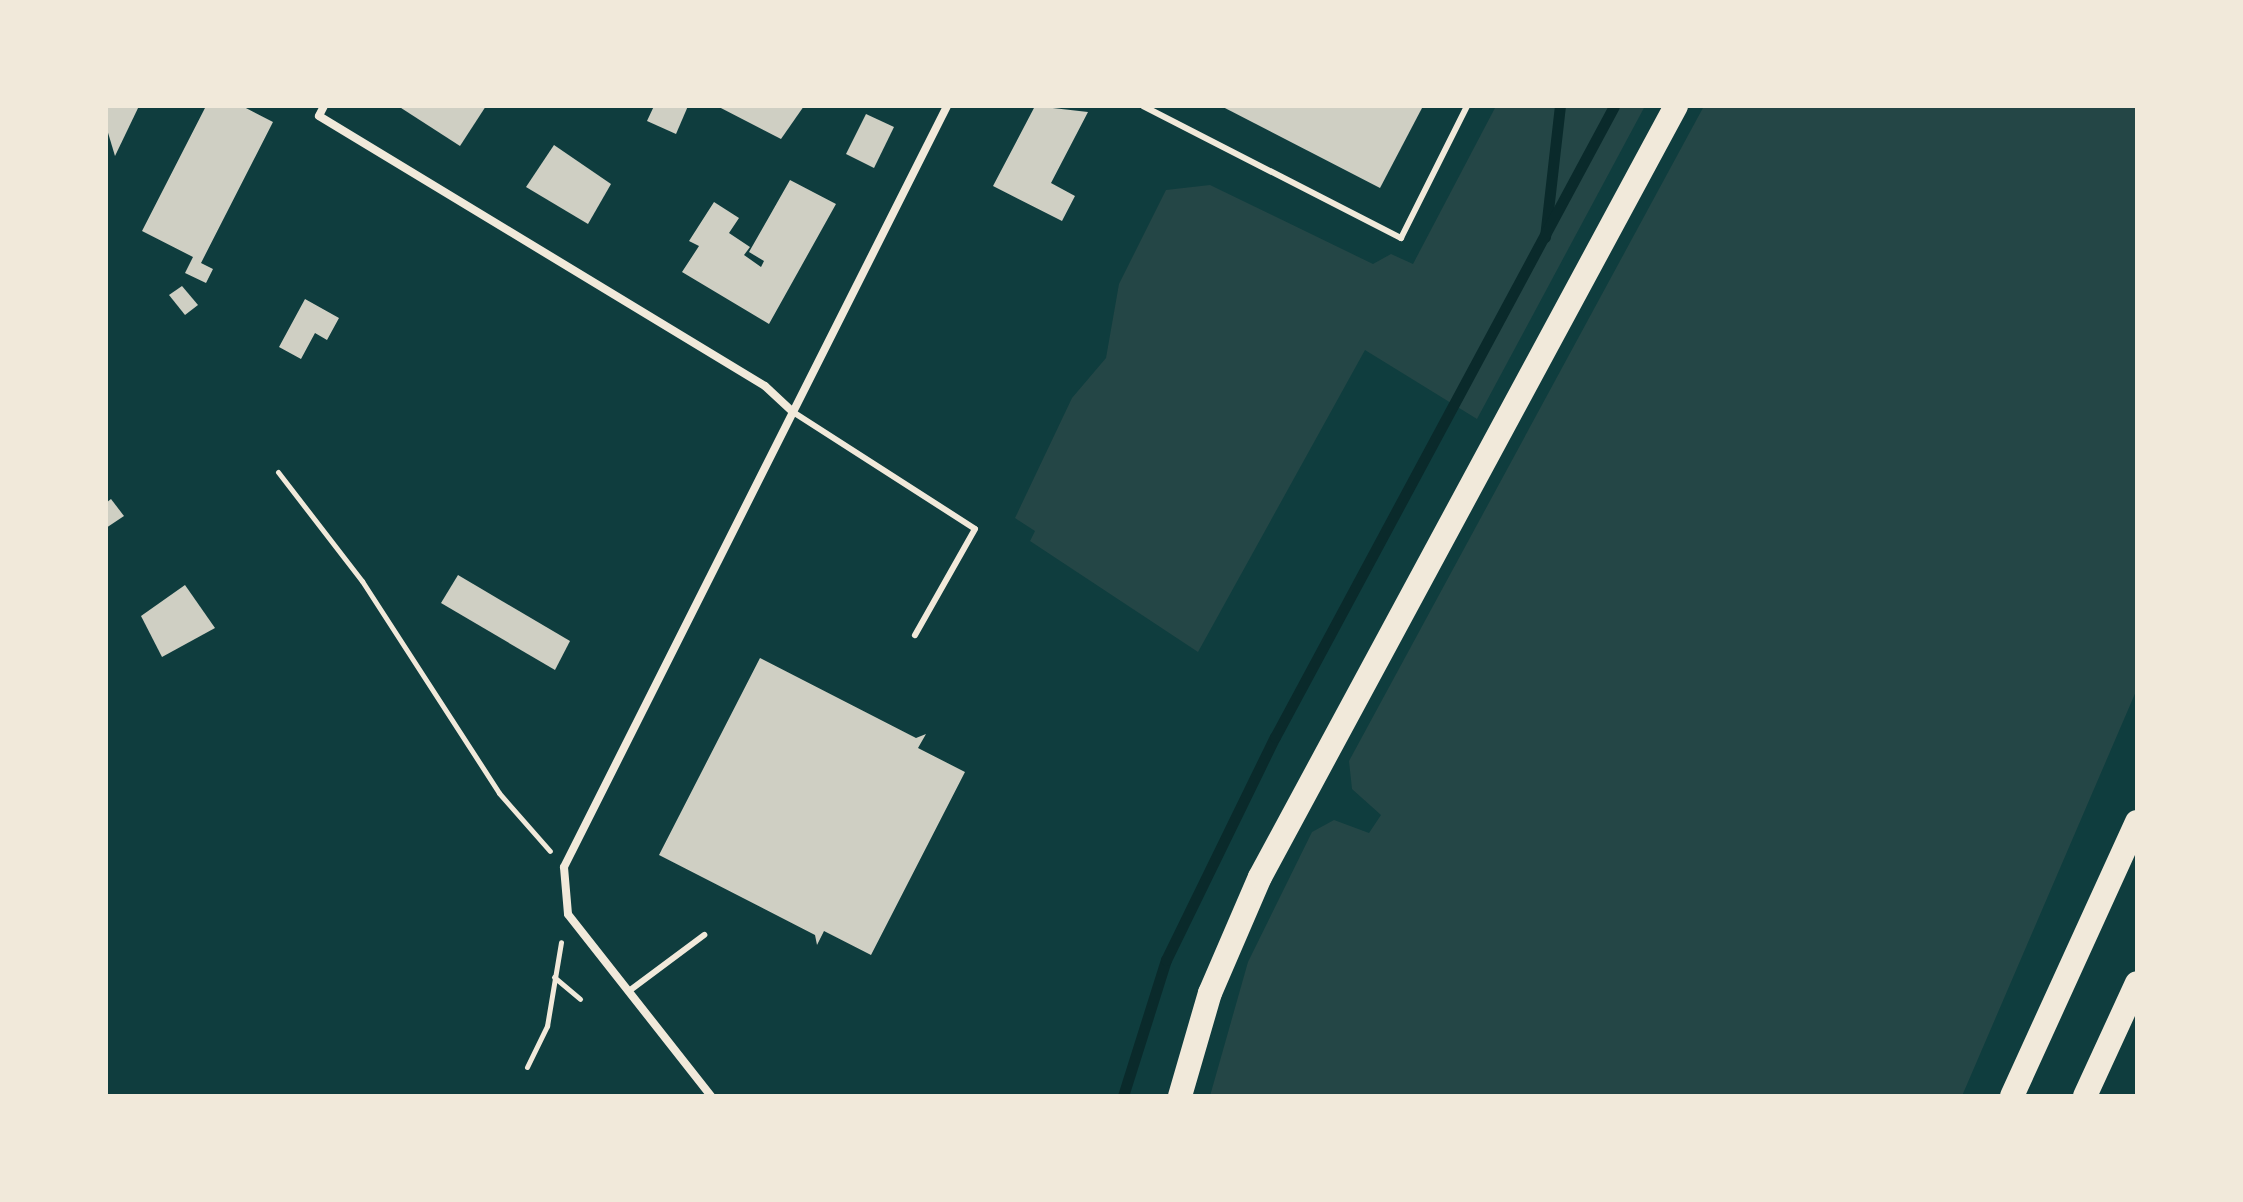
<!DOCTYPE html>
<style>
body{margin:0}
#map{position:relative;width:2243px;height:1202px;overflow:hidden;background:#0f3d3e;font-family:"Public Sans",sans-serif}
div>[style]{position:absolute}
.green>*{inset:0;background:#244646}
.stream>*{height:11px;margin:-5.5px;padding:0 5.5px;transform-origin:5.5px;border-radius:5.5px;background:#0a2a2b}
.building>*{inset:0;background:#cfcfc3}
.path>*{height:5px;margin:-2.5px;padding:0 2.5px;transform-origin:2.5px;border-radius:2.5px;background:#f1e9da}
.service>*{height:6px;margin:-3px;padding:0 3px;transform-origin:3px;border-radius:3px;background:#f1e9da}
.minor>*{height:8px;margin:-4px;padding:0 4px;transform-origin:4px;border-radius:4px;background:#f1e9da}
.motorway>*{height:24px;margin:-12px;padding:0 12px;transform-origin:12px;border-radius:12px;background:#f1e9da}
span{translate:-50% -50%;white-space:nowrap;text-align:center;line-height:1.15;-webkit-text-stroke:6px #f1e9da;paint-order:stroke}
.frame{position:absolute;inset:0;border:108px solid #f1e9da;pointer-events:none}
</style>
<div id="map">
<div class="green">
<div style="clip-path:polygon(1496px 106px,1645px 106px,1477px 419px,1365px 350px,1198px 652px,1030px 541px,1035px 531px,1015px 518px,1072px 398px,1106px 358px,1119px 284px,1166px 190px,1210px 185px,1373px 264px,1391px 254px,1413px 264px)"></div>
<div style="clip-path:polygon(1704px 106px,2137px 106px,2137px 689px,1962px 1096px,1210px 1096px,1248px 962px,1312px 832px,1334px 820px,1369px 833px,1381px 815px,1352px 789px,1349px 761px)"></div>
</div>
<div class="stream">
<div style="left:1545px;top:237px;width:132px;rotate:-83.5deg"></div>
<div style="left:1123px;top:1096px;width:143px;rotate:-72.5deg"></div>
<div style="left:1166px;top:960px;width:248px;rotate:-64deg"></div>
<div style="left:1275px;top:737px;width:716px;rotate:-61.75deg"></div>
</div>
<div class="building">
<div style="clip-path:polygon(106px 106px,139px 106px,115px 156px,106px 126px)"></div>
<div style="clip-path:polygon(206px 106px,242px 106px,273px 122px,201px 263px,213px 269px,206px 283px,185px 273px,193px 257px,142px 231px)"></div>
<div style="clip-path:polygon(398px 106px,486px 106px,460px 146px)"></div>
<div style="clip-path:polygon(654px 106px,688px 106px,676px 134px,647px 121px)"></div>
<div style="clip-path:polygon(717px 106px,804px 106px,781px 139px)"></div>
<div style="clip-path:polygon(1035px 106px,1088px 112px,1051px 183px,1075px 196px,1062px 221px,993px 186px)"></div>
<div style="clip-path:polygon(1221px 106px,1417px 106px,1422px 108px,1380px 188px)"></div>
<div style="clip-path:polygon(866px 114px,894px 127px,874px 168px,846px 154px)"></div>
<div style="clip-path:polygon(554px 145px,611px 184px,588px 224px,526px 187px)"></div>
<div style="clip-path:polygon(790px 180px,836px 204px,769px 324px,682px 272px,699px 246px,689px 241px,714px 202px,739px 218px,729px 233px,750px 247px,744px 255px,761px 267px,764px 261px,749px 252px)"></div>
<div style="clip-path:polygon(182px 286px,198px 305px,185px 315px,169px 295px)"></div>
<div style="clip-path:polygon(305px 299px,339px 318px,327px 340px,315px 333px,301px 359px,279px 347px)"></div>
<div style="clip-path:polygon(111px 499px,124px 516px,106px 528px,106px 503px)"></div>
<div style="clip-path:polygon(458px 575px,570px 641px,555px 670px,441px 603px)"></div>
<div style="clip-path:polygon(185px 585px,215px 628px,162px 657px,141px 616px)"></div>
<div style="clip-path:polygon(760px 658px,916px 738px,926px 734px,918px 748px,965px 772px,871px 955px,824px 931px,817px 945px,815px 935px,659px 855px)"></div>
</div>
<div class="path">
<div style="left:278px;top:472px;width:138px;rotate:52.4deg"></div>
<div style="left:362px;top:581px;width:252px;rotate:57.1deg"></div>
<div style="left:499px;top:793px;width:77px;rotate:48.7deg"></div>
<div style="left:554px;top:977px;width:34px;rotate:40deg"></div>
<div style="left:527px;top:1067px;width:46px;rotate:-64deg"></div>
<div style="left:547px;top:1026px;width:85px;rotate:-80.5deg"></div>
</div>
<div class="service">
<div style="left:1143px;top:106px;width:290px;rotate:27.1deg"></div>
<div style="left:1401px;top:238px;width:148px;rotate:-63.4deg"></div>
<div style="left:793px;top:412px;width:216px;rotate:32.7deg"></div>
<div style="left:975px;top:529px;width:122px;rotate:119.5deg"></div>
<div style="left:629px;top:991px;width:94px;rotate:-36.7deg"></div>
</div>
<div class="minor">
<div style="left:324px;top:106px;width:11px;rotate:117deg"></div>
<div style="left:319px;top:116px;width:521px;rotate:31.19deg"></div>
<div style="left:765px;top:386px;width:38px;rotate:43deg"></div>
<div style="left:711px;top:1096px;width:231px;rotate:-128.2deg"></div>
<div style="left:568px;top:914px;width:47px;rotate:-94.9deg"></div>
<div style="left:564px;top:867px;width:852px;rotate:-63.28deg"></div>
</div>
<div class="motorway">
<div style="left:1180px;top:1096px;width:107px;rotate:-73.8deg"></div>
<div style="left:1210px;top:993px;width:126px;rotate:-66.7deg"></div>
<div style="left:1260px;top:877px;width:876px;rotate:-61.65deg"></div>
<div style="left:2012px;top:1096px;width:301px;rotate:-65.5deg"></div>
<div style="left:2085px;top:1096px;width:124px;rotate:-65.3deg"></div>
</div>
<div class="frame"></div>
</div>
